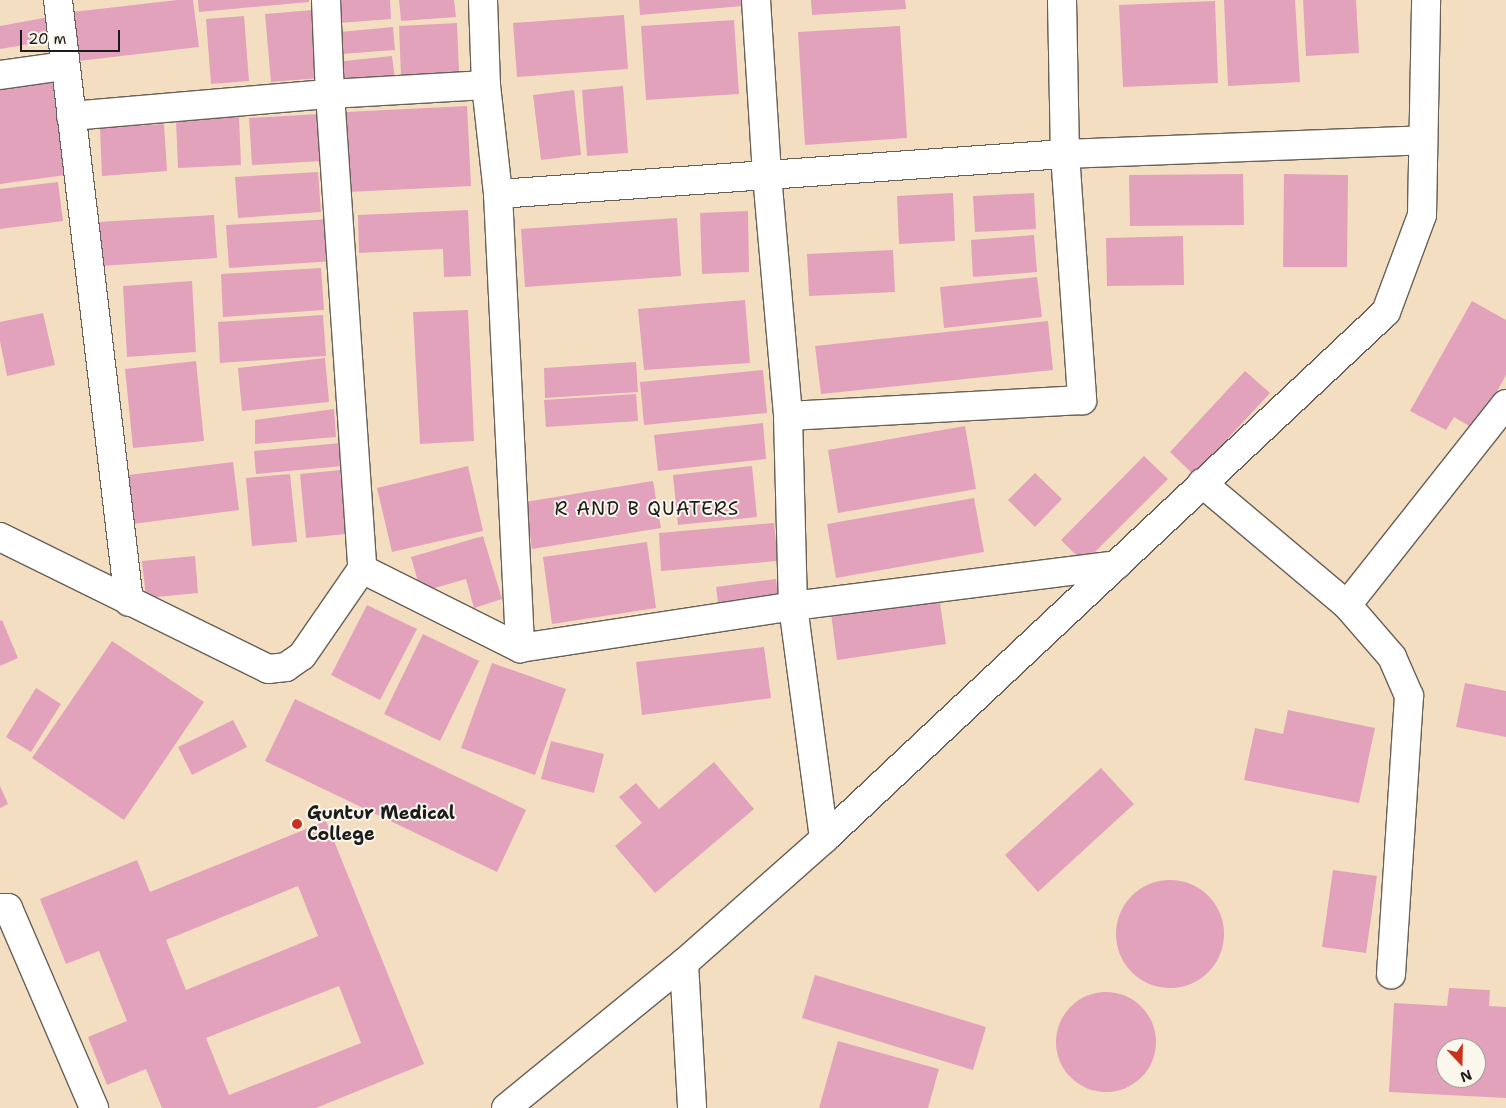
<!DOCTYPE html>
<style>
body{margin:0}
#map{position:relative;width:1506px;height:1108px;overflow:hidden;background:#f4dec2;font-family:"Shantell Sans",sans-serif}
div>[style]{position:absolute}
.building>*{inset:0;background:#e3a2bc}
.round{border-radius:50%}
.roads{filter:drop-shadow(1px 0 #686056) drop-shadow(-1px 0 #686056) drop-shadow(0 1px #686056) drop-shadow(0 -1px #686056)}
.minor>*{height:28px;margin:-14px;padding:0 14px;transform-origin:14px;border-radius:14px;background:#fff}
.tertiary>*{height:28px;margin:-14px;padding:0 14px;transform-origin:14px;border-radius:14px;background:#fff}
.dots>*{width:14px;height:14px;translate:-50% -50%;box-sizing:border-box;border:2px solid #fbf7ec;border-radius:50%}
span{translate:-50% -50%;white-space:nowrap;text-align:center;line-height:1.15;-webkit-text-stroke:4px #fbf7ec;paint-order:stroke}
.poi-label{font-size:18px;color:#1c1c1c;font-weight:700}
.left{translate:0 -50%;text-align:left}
.neighbourhood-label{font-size:19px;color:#1c1c1c;letter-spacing:1px}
.north{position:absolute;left:1436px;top:1038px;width:50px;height:50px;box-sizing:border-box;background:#fbf7ec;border:1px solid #a29f99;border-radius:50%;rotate:159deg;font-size:14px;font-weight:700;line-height:20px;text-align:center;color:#1c1c1c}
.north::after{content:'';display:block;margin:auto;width:18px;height:22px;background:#c8321e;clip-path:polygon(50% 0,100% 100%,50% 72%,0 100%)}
.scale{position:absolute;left:20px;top:30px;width:100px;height:22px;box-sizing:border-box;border:2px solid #1c1c1c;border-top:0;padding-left:6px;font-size:15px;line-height:18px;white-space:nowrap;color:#1c1c1c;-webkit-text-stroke:4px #fbf7ec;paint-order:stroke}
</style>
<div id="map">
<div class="building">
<div style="clip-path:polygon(177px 0,193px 0,199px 47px,70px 62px,64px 13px)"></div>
<div style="clip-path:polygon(198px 0,309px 0,309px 2px,199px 12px)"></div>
<div style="clip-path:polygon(338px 0,390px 0,391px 19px,339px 23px)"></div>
<div style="clip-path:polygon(399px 0,454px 0,456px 17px,401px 21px)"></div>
<div style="clip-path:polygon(639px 0,741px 0,742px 6px,640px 15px)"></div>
<div style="clip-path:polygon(811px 0,905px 0,906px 9px,812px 15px)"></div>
<div style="clip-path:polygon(1224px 0,1295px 0,1300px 82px,1228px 86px)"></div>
<div style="clip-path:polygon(1303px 0,1356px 0,1359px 53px,1306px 56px)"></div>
<div style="clip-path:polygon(1215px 1px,1218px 83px,1123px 87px,1119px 5px)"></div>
<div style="clip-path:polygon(313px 10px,319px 78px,271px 82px,265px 14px)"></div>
<div style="clip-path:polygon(624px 15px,628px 69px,517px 77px,513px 23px)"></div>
<div style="clip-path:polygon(244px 16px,249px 81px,211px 84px,206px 19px)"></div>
<div style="clip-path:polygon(49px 17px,53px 40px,0 49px,0 26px)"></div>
<div style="clip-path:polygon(734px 20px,739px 94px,646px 100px,641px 26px)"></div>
<div style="clip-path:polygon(457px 23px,459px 73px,401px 76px,399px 26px)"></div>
<div style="clip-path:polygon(900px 26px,907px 138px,805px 145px,798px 32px)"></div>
<div style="clip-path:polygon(393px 27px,395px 50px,341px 54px,339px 32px)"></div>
<div style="clip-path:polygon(392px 56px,395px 79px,337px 85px,335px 62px)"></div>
<div style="clip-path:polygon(60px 77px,73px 174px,0 184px,0 85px)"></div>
<div style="clip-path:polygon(623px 86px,628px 153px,587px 156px,582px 90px)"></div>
<div style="clip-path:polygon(574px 90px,581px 155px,541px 160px,533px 95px)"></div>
<div style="clip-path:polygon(467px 106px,471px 186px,349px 192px,346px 112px)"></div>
<div style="clip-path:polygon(320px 114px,322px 161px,252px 165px,249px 118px)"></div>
<div style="clip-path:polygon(239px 116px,241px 165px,178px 168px,176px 120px)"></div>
<div style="clip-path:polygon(164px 124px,167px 171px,102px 176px,100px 128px)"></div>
<div style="clip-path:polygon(318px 172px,321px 212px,238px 218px,235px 177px)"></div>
<div style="clip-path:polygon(1243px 174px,1244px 225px,1130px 226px,1129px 175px)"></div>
<div style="clip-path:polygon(1284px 174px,1348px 175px,1347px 267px,1283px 267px)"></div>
<div style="clip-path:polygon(58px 182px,63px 221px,0 229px,0 189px)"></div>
<div style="clip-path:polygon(953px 193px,955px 241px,899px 244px,897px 196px)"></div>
<div style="clip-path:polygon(1034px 193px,1036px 229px,975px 232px,973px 196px)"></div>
<div style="clip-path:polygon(468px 210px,471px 276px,444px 277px,443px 249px,359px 253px,358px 215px)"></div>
<div style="clip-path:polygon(748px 211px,749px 272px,702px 274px,700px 213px)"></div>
<div style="clip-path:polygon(214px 215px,217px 258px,101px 266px,98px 222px)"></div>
<div style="clip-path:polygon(677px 218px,681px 276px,525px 287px,521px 229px)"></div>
<div style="clip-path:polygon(332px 219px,335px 261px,229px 268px,226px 225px)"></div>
<div style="clip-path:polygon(1034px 235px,1037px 272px,973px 277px,971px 240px)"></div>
<div style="clip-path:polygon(1183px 236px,1184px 285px,1107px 286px,1106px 238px)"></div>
<div style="clip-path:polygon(893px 250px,895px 292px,809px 296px,807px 254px)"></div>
<div style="clip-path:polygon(321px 268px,324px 310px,223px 317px,221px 274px)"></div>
<div style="clip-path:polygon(1037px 277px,1042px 317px,944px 328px,940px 287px)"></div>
<div style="clip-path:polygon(192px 281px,196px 352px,127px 357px,123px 286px)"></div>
<div style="clip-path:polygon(745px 300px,750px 363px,644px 370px,638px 309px)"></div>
<div style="clip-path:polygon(1472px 301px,1506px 320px,1506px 375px,1476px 430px,1454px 417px,1446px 430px,1410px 411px)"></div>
<div style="clip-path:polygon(468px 310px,474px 441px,420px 444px,413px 312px)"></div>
<div style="clip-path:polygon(43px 313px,55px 365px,7px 376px,0 341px,0 322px)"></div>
<div style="clip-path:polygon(323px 315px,326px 356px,220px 363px,218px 322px)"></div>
<div style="clip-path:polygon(1048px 321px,1053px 370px,821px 394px,815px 346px)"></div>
<div style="clip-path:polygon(325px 358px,329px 402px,242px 411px,238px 368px)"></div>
<div style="clip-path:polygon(196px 361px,204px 441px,133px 448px,125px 369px)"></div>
<div style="clip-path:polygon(636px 362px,638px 392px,545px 398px,544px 368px)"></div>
<div style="clip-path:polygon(763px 370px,767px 413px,644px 425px,640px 382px)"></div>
<div style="clip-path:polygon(1245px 371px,1270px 393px,1194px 475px,1170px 452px)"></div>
<div style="clip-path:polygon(636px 394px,638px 421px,546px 427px,544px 400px)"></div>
<div style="clip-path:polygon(334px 409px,336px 437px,255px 444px,255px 420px)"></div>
<div style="clip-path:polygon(763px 423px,766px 459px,658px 471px,654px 435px)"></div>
<div style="clip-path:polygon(965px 426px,976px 489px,838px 513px,828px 450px)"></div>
<div style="clip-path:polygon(341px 443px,343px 466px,256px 474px,254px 451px)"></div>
<div style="clip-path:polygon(1144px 456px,1168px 479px,1084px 563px,1061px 540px)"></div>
<div style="clip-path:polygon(233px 462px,239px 510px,125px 525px,120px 476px)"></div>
<div style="clip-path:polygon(468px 466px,483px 531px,392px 552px,377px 488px)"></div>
<div style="clip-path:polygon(752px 466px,757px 517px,678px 525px,673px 475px)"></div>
<div style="clip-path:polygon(340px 470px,346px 534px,306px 538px,300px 474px)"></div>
<div style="clip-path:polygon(1035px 473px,1062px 499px,1035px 527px,1008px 500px)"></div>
<div style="clip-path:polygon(290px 474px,297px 542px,252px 546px,246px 478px)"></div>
<div style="clip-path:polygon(653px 481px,661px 528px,532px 549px,525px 502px)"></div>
<div style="clip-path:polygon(974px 498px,984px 552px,836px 578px,827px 524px)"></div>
<div style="clip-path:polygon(774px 523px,778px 561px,661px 571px,659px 533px)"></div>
<div style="clip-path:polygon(483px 536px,502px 599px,474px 608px,466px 579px,421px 592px,411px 557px)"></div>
<div style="clip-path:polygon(647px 542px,656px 608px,552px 624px,543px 557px)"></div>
<div style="clip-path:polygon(195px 556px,198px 593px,146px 598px,142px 561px)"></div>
<div style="clip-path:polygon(776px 579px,779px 603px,719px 610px,716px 587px)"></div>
<div style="clip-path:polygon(939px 596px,946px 644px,837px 660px,831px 613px)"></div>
<div style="clip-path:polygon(367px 605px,417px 629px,380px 700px,331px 675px)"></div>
<div style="clip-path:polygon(2px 620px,18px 658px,0 666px,0 621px)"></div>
<div style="clip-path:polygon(423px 634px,479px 661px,440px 741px,384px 714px)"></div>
<div style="clip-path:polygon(112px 641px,204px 702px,124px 820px,32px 758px)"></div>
<div style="clip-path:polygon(764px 647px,771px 698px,642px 715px,636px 662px)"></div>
<div style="clip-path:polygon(492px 663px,566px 689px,535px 775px,461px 748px)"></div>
<div style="clip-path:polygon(1465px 683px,1506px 691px,1506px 737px,1456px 727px)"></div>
<div style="clip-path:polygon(36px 688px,61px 704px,31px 752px,6px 737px)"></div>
<div style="clip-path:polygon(295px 699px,526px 810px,497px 872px,265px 761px)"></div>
<div style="clip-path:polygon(1288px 710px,1375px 728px,1359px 803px,1244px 780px,1255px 728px,1283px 734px)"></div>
<div style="clip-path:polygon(233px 720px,247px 747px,192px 775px,178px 747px)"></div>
<div style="clip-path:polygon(551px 741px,604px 754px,594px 793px,541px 779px)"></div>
<div style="clip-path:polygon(714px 762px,754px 809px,655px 893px,615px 846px,642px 823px,619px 797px,636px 783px,659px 809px)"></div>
<div style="clip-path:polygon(1101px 768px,1134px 804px,1038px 892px,1005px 855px)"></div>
<div style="clip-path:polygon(0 786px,8px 804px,0 808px)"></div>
<div style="clip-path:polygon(evenodd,326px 821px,424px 1064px,316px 1108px,162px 1108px,146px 1069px,107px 1085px,88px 1037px,127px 1021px,99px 951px,66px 964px,40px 899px,137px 860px,150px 892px,326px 821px,298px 886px,318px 936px,186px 990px,166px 940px,298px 886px,326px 821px,339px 986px,361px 1043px,229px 1095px,206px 1038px,339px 986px)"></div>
<div style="clip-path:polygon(1333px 870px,1377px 876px,1366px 953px,1322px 947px)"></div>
<div class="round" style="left:1116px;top:880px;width:108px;height:108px"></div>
<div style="clip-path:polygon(815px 975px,986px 1027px,973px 1070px,802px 1018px)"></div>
<div style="clip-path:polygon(evenodd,1449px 988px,1490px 990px,1489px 1006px,1506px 1007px,1506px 1098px,1389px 1092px,1394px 1003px,1447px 1006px,1449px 988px,1446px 1048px,1476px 1048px,1476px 1078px,1446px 1078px,1446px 1048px)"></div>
<div class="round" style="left:1056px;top:992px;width:100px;height:100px"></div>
<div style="clip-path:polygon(838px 1041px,939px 1069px,928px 1108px,819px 1108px)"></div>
</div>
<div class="roads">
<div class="minor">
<div style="left:58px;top:0;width:606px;rotate:83.27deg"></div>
<div style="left:326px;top:0;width:94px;rotate:87.6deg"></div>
<div style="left:330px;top:94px;width:476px;rotate:86.1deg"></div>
<div style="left:362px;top:569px;width:177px;rotate:26.6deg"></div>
<div style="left:520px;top:648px;width:276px;rotate:-8.7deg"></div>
<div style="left:793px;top:606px;width:235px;rotate:82.4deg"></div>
<div style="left:483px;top:0;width:85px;rotate:88deg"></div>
<div style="left:486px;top:85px;width:110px;rotate:83.7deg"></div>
<div style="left:498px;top:194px;width:455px;rotate:87.2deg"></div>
<div style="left:756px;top:0;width:175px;rotate:86.4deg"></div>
<div style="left:767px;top:175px;width:242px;rotate:85deg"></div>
<div style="left:788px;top:416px;width:190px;rotate:88.5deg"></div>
<div style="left:793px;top:606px;width:326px;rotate:-7.2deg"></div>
<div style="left:1062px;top:0;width:154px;rotate:88.9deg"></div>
<div style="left:1065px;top:154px;width:358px;rotate:-2.2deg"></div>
<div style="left:0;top:75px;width:65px;rotate:-8deg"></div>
<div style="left:71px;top:116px;width:260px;rotate:-4.9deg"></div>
<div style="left:330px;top:94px;width:156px;rotate:-3.3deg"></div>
<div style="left:498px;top:194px;width:568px;rotate:-4.04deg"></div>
<div style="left:1065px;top:154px;width:247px;rotate:86deg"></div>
<div style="left:1082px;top:400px;width:294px;rotate:176.9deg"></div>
<div style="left:1202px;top:483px;width:189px;rotate:40.1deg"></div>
<div style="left:1347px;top:605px;width:69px;rotate:49.1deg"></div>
<div style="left:1392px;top:657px;width:43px;rotate:66.4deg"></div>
<div style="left:1409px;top:696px;width:279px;rotate:93.7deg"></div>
<div style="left:0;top:537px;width:299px;rotate:26.2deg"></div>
<div style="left:268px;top:669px;width:18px;rotate:-6deg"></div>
<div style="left:286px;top:667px;width:19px;rotate:-35deg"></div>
<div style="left:302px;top:656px;width:106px;rotate:-55.4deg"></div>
<div style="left:1347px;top:605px;width:256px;rotate:-51.7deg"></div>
<div style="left:0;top:908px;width:8px"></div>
<div style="left:8px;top:908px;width:218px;rotate:66.7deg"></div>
<div style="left:684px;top:963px;width:145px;rotate:86.8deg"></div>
</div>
<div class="tertiary">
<div style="left:506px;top:1108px;width:230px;rotate:-39.2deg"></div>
<div style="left:684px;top:963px;width:187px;rotate:-41.5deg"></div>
<div style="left:824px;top:839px;width:770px;rotate:-43.16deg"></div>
<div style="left:1386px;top:312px;width:103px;rotate:-69.6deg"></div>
<div style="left:1422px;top:215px;width:215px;rotate:-88.9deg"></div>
</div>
</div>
<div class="dots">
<div style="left:297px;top:824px;background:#c8321e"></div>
</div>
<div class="poi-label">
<span class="left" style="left:307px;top:824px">Guntur Medical<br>College</span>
</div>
<div class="neighbourhood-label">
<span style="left:647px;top:509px">R AND B QUATERS</span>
</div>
<div class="north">N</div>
<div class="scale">20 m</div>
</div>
